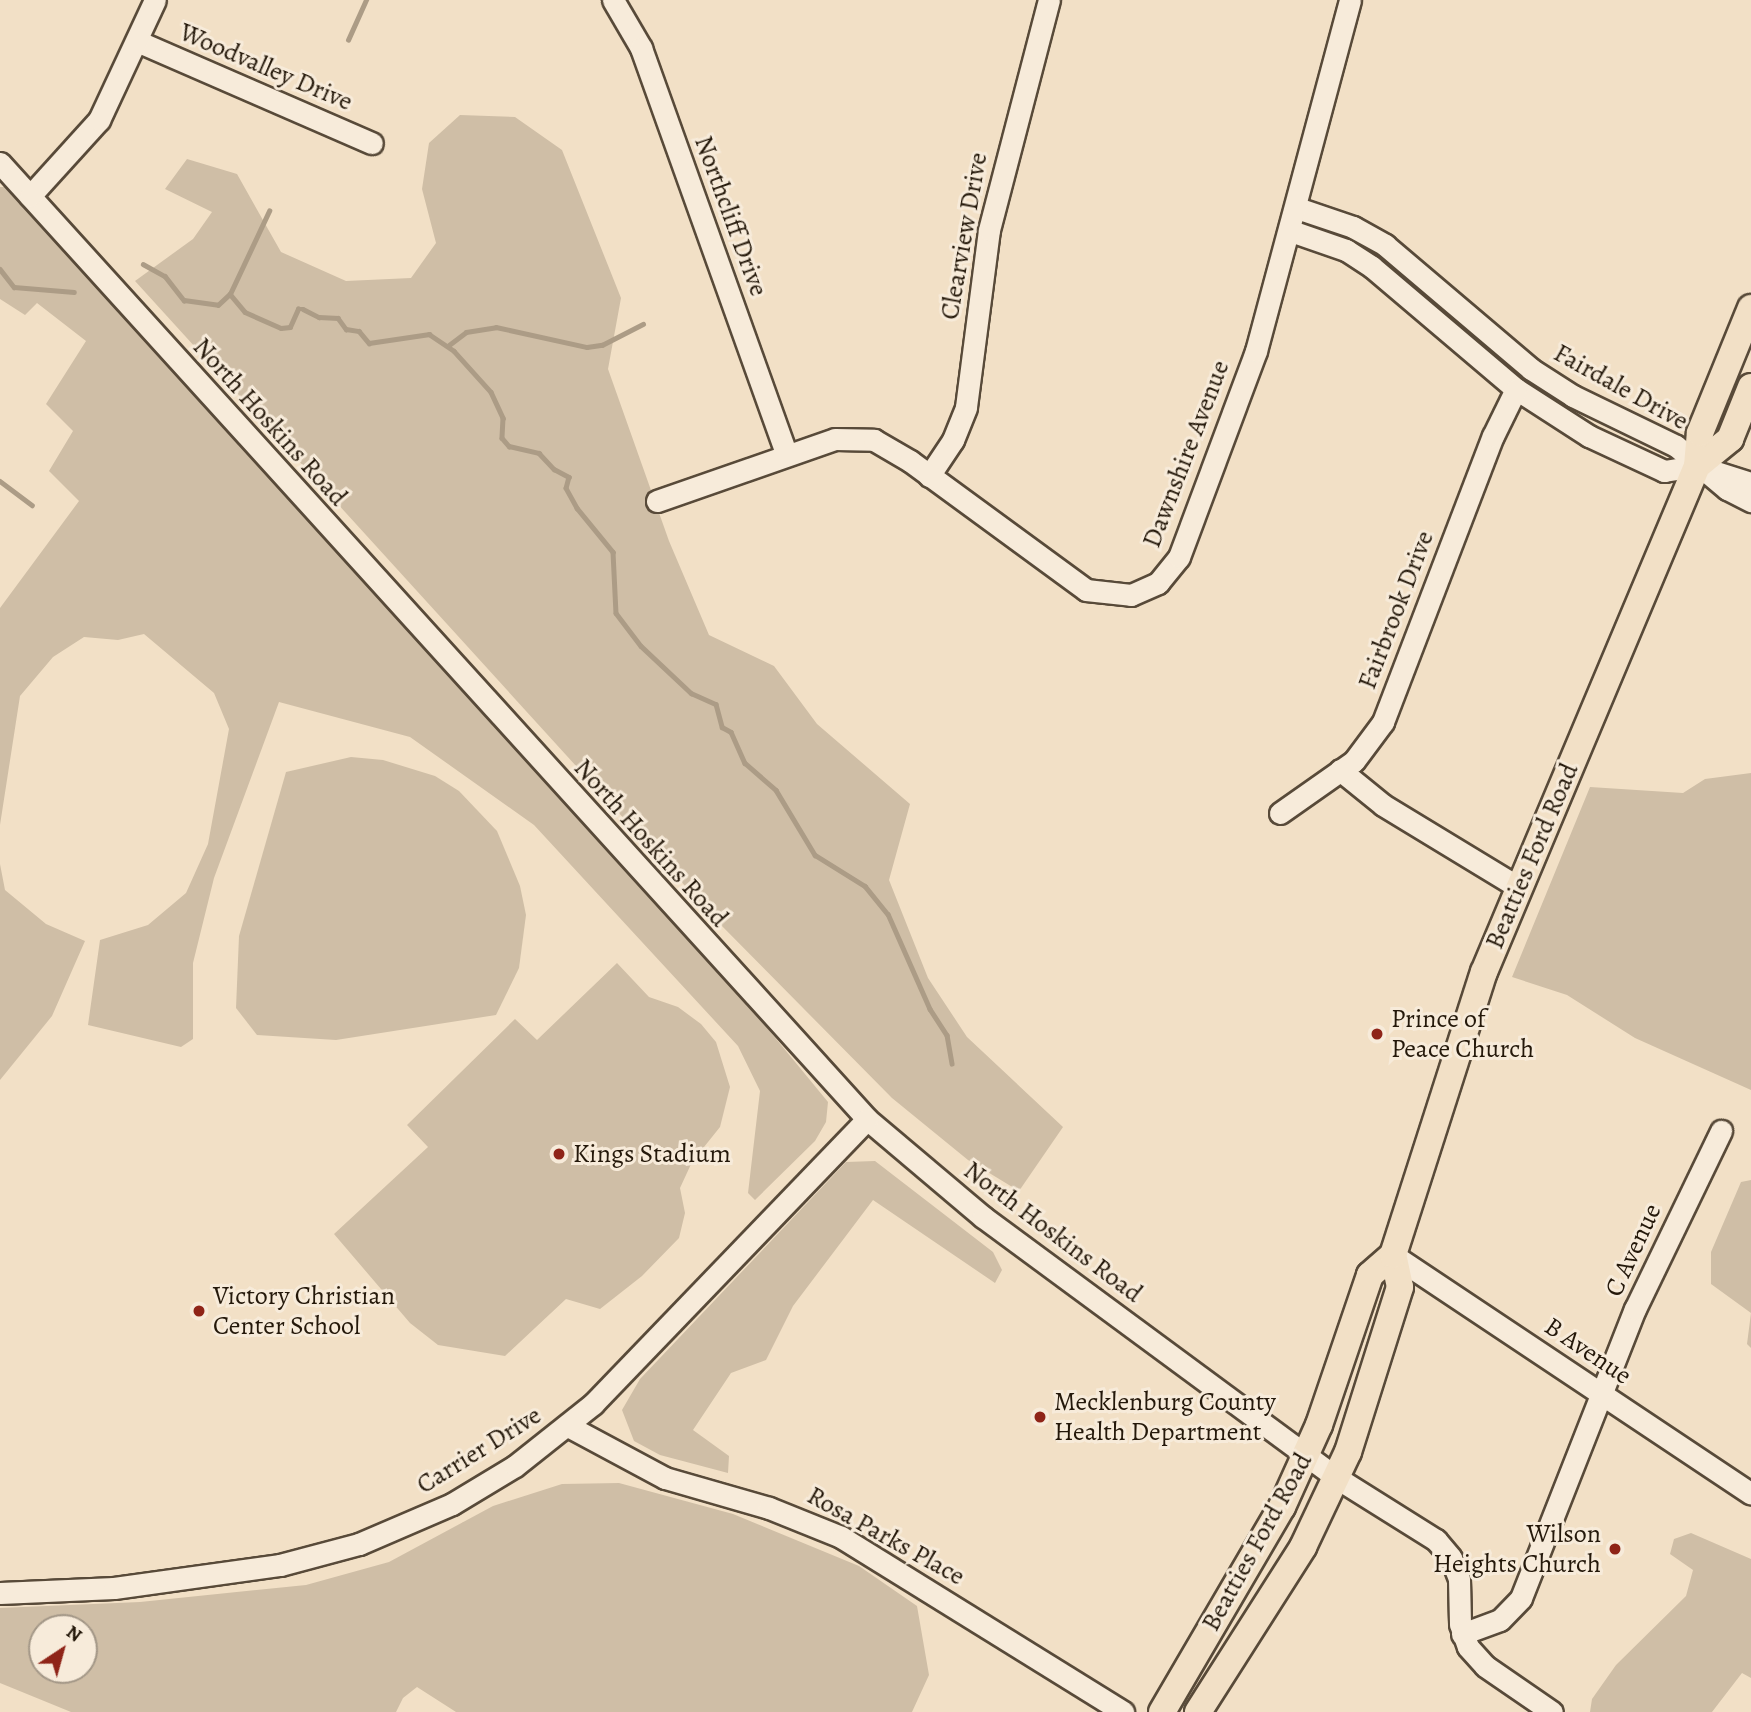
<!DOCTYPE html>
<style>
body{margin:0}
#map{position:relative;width:1751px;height:1712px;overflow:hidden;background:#f2e0c6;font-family:Alegreya,serif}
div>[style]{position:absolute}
.green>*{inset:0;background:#cfbea6}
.stream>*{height:4.5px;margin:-2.25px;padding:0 2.25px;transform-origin:2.25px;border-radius:2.25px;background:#ac9c86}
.roads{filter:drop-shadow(2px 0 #584a39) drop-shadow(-2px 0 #584a39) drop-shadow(0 2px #584a39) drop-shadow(0 -2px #584a39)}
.minor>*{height:21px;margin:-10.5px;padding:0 10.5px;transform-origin:10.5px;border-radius:10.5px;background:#f7ebda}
.major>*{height:26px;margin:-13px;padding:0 13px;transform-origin:13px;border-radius:13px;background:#f2e0c6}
.dots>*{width:19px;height:19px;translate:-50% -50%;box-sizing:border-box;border:4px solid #f7ebda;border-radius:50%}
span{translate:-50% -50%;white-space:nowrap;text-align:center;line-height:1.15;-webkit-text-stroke:6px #f7ebda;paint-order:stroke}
.street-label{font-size:26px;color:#24180a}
.poi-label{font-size:26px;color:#24180a}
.left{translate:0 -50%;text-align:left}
.right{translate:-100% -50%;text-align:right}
.north{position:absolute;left:28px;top:1614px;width:70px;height:70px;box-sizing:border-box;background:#f7ebda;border:2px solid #a39787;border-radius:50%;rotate:36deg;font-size:19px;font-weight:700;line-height:28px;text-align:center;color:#24180a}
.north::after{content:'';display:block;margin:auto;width:24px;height:32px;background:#8f2418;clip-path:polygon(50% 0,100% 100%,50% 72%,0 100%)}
</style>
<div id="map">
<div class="green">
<div style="clip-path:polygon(460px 115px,515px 117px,562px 150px,621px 298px,608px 369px,669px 541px,709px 635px,774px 666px,817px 724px,910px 804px,889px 880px,928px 978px,967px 1037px,1063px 1127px,1019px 1191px,968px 1160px,892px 1098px,717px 921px,135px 281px,193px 239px,212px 212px,165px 189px,187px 159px,237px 174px,281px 252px,346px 281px,411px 278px,436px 243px,422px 189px,429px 143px)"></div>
<div style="clip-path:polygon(0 187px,5px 187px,712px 961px,828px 1102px,826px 1122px,815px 1141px,755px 1200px,748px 1193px,760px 1091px,738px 1046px,534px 825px,410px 737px,279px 702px,214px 878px,193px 963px,193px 1039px,181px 1047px,88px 1025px,100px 940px,148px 925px,186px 893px,208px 844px,229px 729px,214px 693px,144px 634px,118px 640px,84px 637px,53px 657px,20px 696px,0 825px,0 608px,79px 501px,49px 471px,73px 431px,46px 404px,86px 341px,37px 303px,25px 315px,0 299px)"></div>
<div style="clip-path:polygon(351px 757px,383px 760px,435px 776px,459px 791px,497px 831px,520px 886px,526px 915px,519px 968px,496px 1015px,336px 1040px,257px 1035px,236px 1008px,239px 936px,286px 772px)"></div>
<div style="clip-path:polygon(1751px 773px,1751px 1090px,1635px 1038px,1567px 995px,1512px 977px,1590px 787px,1683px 793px,1705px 779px)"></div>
<div style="clip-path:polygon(0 864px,5px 890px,46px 924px,85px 941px,52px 1016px,0 1080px)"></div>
<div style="clip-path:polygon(617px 963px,649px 997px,678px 1007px,701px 1024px,716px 1042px,730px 1087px,720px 1127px,692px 1162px,680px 1188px,685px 1213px,679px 1238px,642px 1276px,600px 1309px,566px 1299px,505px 1356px,438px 1345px,410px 1323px,334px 1234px,428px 1147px,407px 1125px,515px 1019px,537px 1040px)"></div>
<div style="clip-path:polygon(875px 1161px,993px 1252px,1002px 1270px,995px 1283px,873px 1200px,793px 1306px,766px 1360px,731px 1373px,693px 1430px,729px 1456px,728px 1473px,660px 1455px,634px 1441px,622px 1410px,640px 1379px,846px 1162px)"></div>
<div style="clip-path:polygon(1751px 1180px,1751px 1348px,1747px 1344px,1751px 1313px,1711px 1284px,1711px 1252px,1741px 1182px)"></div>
<div style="clip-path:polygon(evenodd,619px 1483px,733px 1514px,859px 1566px,917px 1606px,929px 1675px,912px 1712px,456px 1712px,417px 1687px,403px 1698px,396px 1712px,71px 1712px,0 1683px,0 1608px,140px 1602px,306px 1585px,389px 1562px,493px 1506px,562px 1484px,619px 1483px,42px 1628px,84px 1628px,84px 1670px,42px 1670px,42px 1628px)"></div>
<div style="clip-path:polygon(1691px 1533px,1751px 1559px,1751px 1678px,1742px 1673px,1712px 1712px,1590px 1712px,1592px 1699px,1616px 1665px,1686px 1596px,1693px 1570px,1670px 1554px,1674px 1539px)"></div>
</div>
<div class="stream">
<div style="left:348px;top:40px;width:44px;rotate:-65.8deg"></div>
<div style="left:143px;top:264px;width:25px;rotate:29deg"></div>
<div style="left:165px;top:276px;width:31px;rotate:52deg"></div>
<div style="left:184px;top:300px;width:34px;rotate:8deg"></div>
<div style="left:218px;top:305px;width:16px;rotate:-43deg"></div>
<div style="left:230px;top:294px;width:92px;rotate:-64.8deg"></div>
<div style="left:0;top:269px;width:23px;rotate:52deg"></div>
<div style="left:14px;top:287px;width:60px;rotate:4.8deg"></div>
<div style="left:230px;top:294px;width:23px;rotate:50deg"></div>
<div style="left:245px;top:312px;width:39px;rotate:24deg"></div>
<div style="left:281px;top:328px;width:9px;rotate:-6deg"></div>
<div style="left:290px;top:327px;width:20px;rotate:-66deg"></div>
<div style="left:298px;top:309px;width:5px"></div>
<div style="left:303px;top:309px;width:18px;rotate:27deg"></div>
<div style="left:319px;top:317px;width:19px;rotate:3deg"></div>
<div style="left:338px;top:318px;width:14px;rotate:54deg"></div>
<div style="left:346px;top:329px;width:13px;rotate:9deg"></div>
<div style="left:359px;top:331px;width:16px;rotate:50deg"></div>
<div style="left:369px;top:343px;width:61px;rotate:-8.5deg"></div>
<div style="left:429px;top:334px;width:30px;rotate:34deg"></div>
<div style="left:454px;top:351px;width:55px;rotate:47.9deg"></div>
<div style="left:491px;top:392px;width:29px;rotate:65deg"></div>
<div style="left:503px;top:418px;width:20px;rotate:93deg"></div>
<div style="left:502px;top:438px;width:11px;rotate:49deg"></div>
<div style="left:509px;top:446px;width:31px;rotate:13deg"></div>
<div style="left:539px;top:453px;width:22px;rotate:47deg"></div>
<div style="left:554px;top:469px;width:17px;rotate:28deg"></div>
<div style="left:569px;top:477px;width:11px;rotate:105deg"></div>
<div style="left:566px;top:488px;width:23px;rotate:61deg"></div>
<div style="left:577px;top:508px;width:57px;rotate:50.7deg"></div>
<div style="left:613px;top:552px;width:61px;rotate:87.2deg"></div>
<div style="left:616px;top:613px;width:41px;rotate:52.9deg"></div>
<div style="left:641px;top:646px;width:69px;rotate:43.2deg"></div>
<div style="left:691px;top:693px;width:27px;rotate:24deg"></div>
<div style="left:716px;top:704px;width:24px;rotate:75deg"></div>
<div style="left:722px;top:727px;width:10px;rotate:29deg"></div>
<div style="left:731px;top:732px;width:34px;rotate:66deg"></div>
<div style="left:745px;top:763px;width:41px;rotate:41.1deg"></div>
<div style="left:776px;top:790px;width:76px;rotate:59deg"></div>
<div style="left:815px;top:855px;width:59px;rotate:31.8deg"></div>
<div style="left:865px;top:886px;width:36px;rotate:51deg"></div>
<div style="left:888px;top:914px;width:104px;rotate:66.1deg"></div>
<div style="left:930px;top:1009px;width:31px;rotate:57deg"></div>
<div style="left:947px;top:1035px;width:29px;rotate:80deg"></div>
<div style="left:449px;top:345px;width:21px;rotate:-37deg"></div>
<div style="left:466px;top:332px;width:30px;rotate:-9deg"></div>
<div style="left:496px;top:327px;width:93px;rotate:12.4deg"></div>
<div style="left:587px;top:347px;width:15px;rotate:-8deg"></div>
<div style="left:602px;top:345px;width:46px;rotate:-27.1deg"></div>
<div style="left:0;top:481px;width:40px;rotate:37deg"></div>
</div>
<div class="roads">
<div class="minor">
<div style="left:613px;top:0;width:56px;rotate:59.7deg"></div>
<div style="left:641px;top:48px;width:432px;rotate:70.3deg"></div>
<div style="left:137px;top:41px;width:256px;rotate:23.5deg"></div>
<div style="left:0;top:163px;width:1291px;rotate:47.79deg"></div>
<div style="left:867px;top:1119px;width:152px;rotate:40.2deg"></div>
<div style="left:983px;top:1217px;width:440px;rotate:36.4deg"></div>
<div style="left:1337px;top:1478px;width:117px;rotate:32.1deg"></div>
<div style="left:1436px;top:1540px;width:23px;rotate:50deg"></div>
<div style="left:1451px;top:1558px;width:22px;rotate:69deg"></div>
<div style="left:1459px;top:1579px;width:45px;rotate:88.7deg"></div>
<div style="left:1460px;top:1624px;width:24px;rotate:71deg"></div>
<div style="left:1468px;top:1647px;width:25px;rotate:48deg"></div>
<div style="left:1485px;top:1666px;width:81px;rotate:34.5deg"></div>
<div style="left:30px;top:196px;width:103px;rotate:-47.8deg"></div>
<div style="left:99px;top:120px;width:132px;rotate:-65deg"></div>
<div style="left:1297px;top:208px;width:59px;rotate:18.7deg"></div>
<div style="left:1353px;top:227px;width:37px;rotate:29deg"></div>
<div style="left:1385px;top:245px;width:192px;rotate:40.3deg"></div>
<div style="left:1531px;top:369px;width:50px;rotate:32.7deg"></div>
<div style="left:1573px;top:396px;width:114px;rotate:25.9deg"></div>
<div style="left:1676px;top:446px;width:67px;rotate:40.1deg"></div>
<div style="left:1727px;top:489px;width:27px;rotate:27deg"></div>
<div style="left:1291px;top:231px;width:58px;rotate:19.1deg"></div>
<div style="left:1346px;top:250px;width:31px;rotate:33deg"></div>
<div style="left:1372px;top:267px;width:189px;rotate:40.3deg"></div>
<div style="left:1516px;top:389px;width:87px;rotate:32.8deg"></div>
<div style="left:1589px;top:436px;width:83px;rotate:25deg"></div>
<div style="left:1664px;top:471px;width:33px;rotate:-9deg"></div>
<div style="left:1697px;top:466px;width:57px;rotate:17.5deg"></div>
<div style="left:929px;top:476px;width:43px;rotate:-56.3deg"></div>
<div style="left:953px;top:440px;width:35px;rotate:-68deg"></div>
<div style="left:966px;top:407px;width:178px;rotate:-82.6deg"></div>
<div style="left:989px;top:230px;width:238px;rotate:-75.4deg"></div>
<div style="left:657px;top:501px;width:188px;rotate:-19.2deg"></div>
<div style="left:835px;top:439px;width:39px;rotate:1deg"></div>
<div style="left:874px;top:440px;width:42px;rotate:30.3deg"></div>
<div style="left:910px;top:461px;width:218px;rotate:36.2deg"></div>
<div style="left:1086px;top:590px;width:45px;rotate:6.3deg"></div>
<div style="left:1131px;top:595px;width:30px;rotate:-24deg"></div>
<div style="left:1158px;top:583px;width:33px;rotate:-51deg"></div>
<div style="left:1179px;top:557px;width:220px;rotate:-69.5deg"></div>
<div style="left:1256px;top:351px;width:363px;rotate:-75deg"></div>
<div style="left:1340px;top:770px;width:55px;rotate:39.1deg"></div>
<div style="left:1383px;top:805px;width:158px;rotate:31.3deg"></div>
<div style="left:1280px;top:813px;width:90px;rotate:-35.1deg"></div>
<div style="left:1354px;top:761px;width:49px;rotate:-53.4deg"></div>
<div style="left:1383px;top:722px;width:306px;rotate:-69deg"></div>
<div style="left:1493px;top:436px;width:52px;rotate:-63.9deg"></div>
<div style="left:1393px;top:1255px;width:430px;rotate:33.7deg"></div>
<div style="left:568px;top:1426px;width:110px;rotate:28.2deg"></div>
<div style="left:665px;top:1478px;width:108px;rotate:16.1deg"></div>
<div style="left:769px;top:1508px;width:78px;rotate:21.9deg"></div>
<div style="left:841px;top:1537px;width:332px;rotate:31.8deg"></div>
<div style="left:0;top:1593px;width:114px;rotate:-2.5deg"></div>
<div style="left:114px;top:1588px;width:168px;rotate:-7.9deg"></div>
<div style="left:280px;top:1565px;width:82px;rotate:-14.9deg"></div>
<div style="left:359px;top:1544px;width:101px;rotate:-23.3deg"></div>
<div style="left:452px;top:1504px;width:74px;rotate:-31.1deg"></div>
<div style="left:515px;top:1466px;width:100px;rotate:-38.5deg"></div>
<div style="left:593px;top:1404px;width:395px;rotate:-46.1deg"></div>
<div style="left:1462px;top:1634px;width:40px;rotate:-20.2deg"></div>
<div style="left:1500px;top:1620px;width:30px;rotate:-46deg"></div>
<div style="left:1521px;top:1598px;width:311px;rotate:-68.5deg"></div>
<div style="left:1635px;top:1309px;width:198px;rotate:-64.2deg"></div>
</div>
<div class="major">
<div style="left:1697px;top:466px;width:43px;rotate:-39.3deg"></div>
<div style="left:1730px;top:439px;width:56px;rotate:-68deg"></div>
<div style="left:1162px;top:1712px;width:238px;rotate:-59.7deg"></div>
<div style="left:1282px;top:1507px;width:90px;rotate:-65.7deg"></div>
<div style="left:1319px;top:1425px;width:158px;rotate:-71.2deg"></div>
<div style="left:1370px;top:1275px;width:30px;rotate:-41deg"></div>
<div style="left:1198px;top:1712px;width:196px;rotate:-57.5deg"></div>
<div style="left:1303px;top:1547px;width:105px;rotate:-64.7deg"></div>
<div style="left:1348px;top:1452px;width:173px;rotate:-72.5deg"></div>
<div style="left:1400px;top:1287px;width:33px;rotate:-102deg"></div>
<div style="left:1393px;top:1255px;width:297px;rotate:-72.2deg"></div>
<div style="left:1484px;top:972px;width:549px;rotate:-67.17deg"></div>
<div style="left:1697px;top:466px;width:33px;rotate:-85deg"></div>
<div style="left:1700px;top:433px;width:135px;rotate:-67.8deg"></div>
</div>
</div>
<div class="dots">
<div style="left:1377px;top:1034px;background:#8f2418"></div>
<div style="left:559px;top:1154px;background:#8f2418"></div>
<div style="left:199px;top:1311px;background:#8f2418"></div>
<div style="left:1040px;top:1417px;background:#8f2418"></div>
<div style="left:1615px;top:1549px;background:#8f2418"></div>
</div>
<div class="street-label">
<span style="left:266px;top:67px;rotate:23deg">Woodvalley Drive</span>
<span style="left:731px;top:216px;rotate:70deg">Northcliff Drive</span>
<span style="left:964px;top:236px;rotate:-80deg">Clearview Drive</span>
<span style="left:1621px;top:387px;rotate:29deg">Fairdale Drive</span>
<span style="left:270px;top:422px;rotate:48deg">North Hoskins Road</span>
<span style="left:1186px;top:454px;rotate:-69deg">Dawnshire Avenue</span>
<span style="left:1396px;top:610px;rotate:-69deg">Fairbrook Drive</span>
<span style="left:651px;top:843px;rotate:48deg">North Hoskins Road</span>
<span style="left:1532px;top:856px;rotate:-67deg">Beatties Ford Road</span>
<span style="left:1053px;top:1232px;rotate:37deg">North Hoskins Road</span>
<span style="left:1633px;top:1250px;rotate:-65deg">C Avenue</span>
<span style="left:1588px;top:1351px;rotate:34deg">B Avenue</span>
<span style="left:479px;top:1450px;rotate:-32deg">Carrier Drive</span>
<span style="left:886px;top:1536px;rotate:29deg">Rosa Parks Place</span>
<span style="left:1257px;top:1542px;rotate:-61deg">Beatties Ford Road</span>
</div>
<div class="poi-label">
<span class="left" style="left:1391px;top:1034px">Prince of<br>Peace Church</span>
<span class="left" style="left:573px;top:1154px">Kings Stadium</span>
<span class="left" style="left:213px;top:1311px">Victory Christian<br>Center School</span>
<span class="left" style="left:1054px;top:1417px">Mecklenburg County<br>Health Department</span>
<span class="right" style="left:1601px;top:1549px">Wilson<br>Heights Church</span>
</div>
<div class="north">N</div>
</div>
